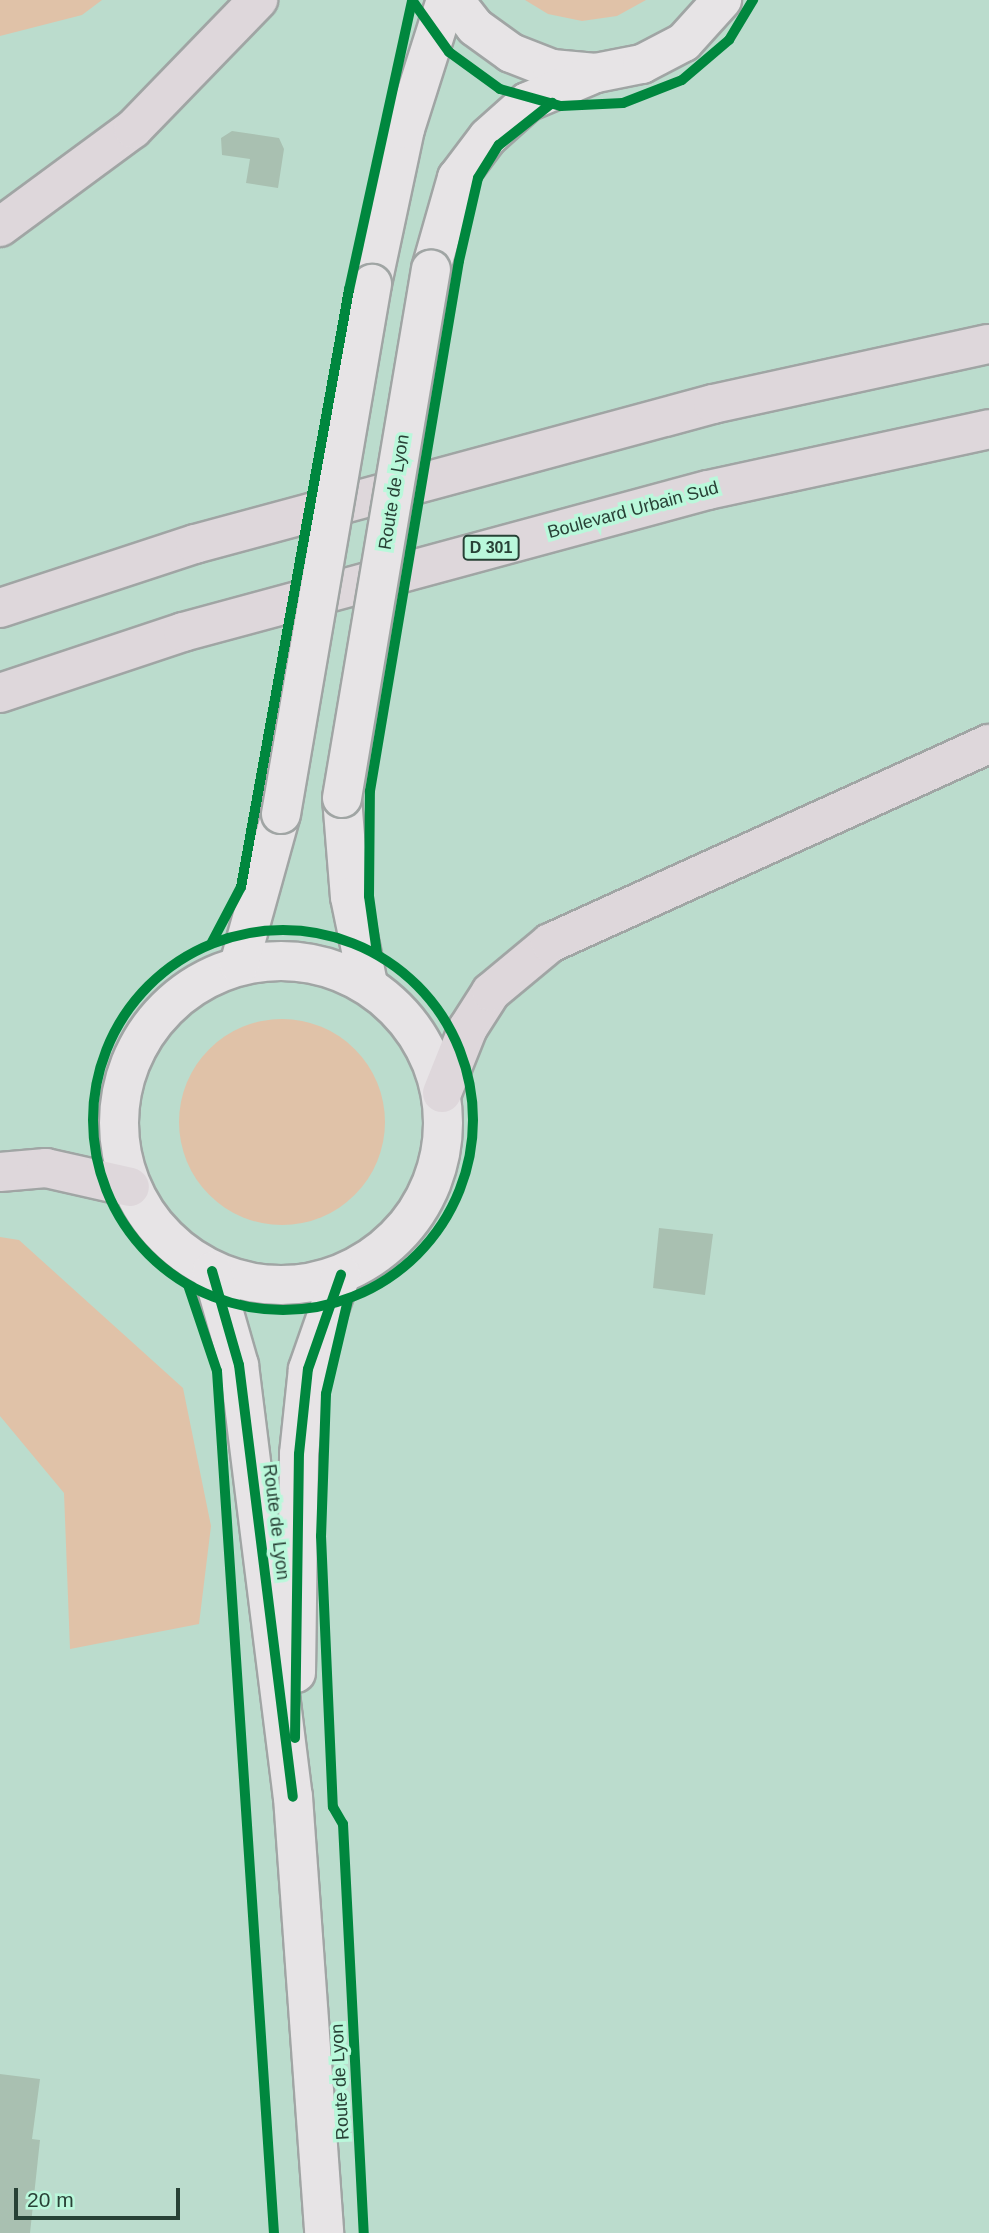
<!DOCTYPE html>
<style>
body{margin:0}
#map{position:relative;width:989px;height:2233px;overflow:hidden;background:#bbdccd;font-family:Arial,sans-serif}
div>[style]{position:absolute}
.green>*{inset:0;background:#e0c2a8}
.round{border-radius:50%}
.building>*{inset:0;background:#a9c0b1}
.roads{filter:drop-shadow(2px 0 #a0a5a4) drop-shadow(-2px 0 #a0a5a4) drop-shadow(0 2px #a0a5a4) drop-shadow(0 -2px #a0a5a4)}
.primary>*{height:38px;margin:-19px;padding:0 19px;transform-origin:19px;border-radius:19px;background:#e7e4e6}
.primary>.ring{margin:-19px;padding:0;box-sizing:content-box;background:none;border:38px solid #e7e4e6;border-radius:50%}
.highway>*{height:38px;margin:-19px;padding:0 19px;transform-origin:19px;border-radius:19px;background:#ded7db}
.bridges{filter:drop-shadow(2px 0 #a0a5a4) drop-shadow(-2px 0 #a0a5a4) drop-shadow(0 2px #a0a5a4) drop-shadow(0 -2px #a0a5a4)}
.primary-bridge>*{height:38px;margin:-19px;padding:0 19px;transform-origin:19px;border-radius:19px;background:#e7e4e6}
.cycleway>*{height:10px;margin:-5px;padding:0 5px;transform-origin:5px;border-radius:5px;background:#00873e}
.cycleway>.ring{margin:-5px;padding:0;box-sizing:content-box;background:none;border:10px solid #00873e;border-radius:50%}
span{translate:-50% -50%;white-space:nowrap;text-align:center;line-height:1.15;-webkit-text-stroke:7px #baf8db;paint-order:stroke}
.shield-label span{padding:2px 5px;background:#baf8db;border:2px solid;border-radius:5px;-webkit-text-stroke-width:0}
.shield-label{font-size:16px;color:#284136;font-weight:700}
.street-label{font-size:18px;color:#284136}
.scale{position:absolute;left:14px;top:2188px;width:166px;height:32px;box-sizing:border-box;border:4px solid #284136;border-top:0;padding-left:9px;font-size:21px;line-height:24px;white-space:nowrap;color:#284136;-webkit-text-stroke:5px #baf8db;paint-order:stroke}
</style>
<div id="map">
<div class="green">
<div style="clip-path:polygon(0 0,102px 0,82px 15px,0 36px)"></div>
<div style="clip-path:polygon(525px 0,646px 0,617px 16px,582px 21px,548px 14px)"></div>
<div class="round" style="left:179px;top:1019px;width:206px;height:206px"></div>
<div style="clip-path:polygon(0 1237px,19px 1240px,183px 1388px,211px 1526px,199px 1624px,70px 1649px,64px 1493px,0 1416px)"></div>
</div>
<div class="building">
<div style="clip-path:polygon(232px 131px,279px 138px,284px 149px,278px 188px,246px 183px,250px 159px,222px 155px,221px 138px)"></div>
<div style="clip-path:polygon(659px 1228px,713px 1234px,705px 1295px,653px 1288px)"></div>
<div style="clip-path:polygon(0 2074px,40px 2079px,32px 2139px,40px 2140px,30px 2233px,0 2233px)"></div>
</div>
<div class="roads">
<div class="primary">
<div style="left:454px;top:0;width:34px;rotate:52deg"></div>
<div style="left:475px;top:27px;width:44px;rotate:35.8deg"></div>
<div style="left:511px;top:53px;width:44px;rotate:21.3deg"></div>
<div style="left:552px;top:69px;width:44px;rotate:5.2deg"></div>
<div style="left:596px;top:73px;width:47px;rotate:-11.1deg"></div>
<div style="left:642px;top:64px;width:47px;rotate:-27.6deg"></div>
<div style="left:684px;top:42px;width:57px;rotate:-47.9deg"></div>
<div style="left:431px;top:269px;width:95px;rotate:-74.1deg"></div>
<div style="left:457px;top:178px;width:51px;rotate:-52.9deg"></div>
<div style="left:488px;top:137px;width:52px;rotate:-41.9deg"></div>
<div style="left:527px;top:102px;width:69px;rotate:-22.9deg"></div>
<div style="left:372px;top:284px;width:158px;rotate:-78deg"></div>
<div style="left:405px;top:129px;width:135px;rotate:-72.4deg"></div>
<div style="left:342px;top:798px;width:99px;rotate:85.4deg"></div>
<div style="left:350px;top:897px;width:89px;rotate:78.3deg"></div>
<div class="ring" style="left:119px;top:961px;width:286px;height:286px"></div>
<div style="left:239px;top:965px;width:157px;rotate:-74.5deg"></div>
<div style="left:212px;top:1271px;width:98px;rotate:74deg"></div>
<div style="left:239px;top:1365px;width:435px;rotate:82.9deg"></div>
<div style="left:293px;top:1797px;width:437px;rotate:85.9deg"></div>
<div style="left:296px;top:1673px;width:219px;rotate:-89.2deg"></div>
<div style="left:299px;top:1454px;width:85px;rotate:-84deg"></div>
<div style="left:308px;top:1369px;width:100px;rotate:-70.7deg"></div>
</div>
<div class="highway">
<div style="left:0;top:227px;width:165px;rotate:-36.4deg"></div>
<div style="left:133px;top:129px;width:180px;rotate:-45.9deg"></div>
<div style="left:0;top:608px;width:205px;rotate:-18.2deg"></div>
<div style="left:195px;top:544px;width:537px;rotate:-15.12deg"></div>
<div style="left:713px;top:404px;width:282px;rotate:-12.3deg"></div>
<div style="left:0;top:693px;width:193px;rotate:-18.4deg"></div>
<div style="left:183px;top:632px;width:544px;rotate:-15.14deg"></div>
<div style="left:708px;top:490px;width:288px;rotate:-12.2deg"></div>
<div style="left:442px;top:1093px;width:70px;rotate:-68.2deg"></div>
<div style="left:468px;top:1028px;width:43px;rotate:-57.4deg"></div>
<div style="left:491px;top:992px;width:77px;rotate:-39.7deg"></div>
<div style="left:550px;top:943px;width:482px;rotate:-24.4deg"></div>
<div style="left:0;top:1172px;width:46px;rotate:-5deg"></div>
<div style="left:46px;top:1168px;width:86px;rotate:12.7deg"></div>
</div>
</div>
<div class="bridges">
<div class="primary-bridge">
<div style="left:342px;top:798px;width:536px;rotate:-80.45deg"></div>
<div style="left:281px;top:814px;width:538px;rotate:-80.26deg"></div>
</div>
</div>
<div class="cycleway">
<div style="left:412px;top:0;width:64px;rotate:54.6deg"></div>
<div style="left:449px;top:52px;width:63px;rotate:36deg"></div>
<div style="left:500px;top:89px;width:63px;rotate:15.6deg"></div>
<div style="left:561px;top:106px;width:62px;rotate:-2.8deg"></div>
<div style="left:623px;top:103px;width:63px;rotate:-21.3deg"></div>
<div style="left:682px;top:80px;width:62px;rotate:-40.4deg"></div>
<div style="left:729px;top:40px;width:47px;rotate:-59deg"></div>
<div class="ring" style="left:93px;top:930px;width:370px;height:370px"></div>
<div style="left:212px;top:942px;width:62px;rotate:-62.2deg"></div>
<div style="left:241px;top:887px;width:607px;rotate:-79.75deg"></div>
<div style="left:349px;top:290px;width:297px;rotate:-77.7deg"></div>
<div style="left:377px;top:953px;width:58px;rotate:-98deg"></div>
<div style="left:369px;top:896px;width:105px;rotate:-89.5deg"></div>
<div style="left:370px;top:791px;width:537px;rotate:-80.47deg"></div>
<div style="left:459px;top:261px;width:85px;rotate:-77.1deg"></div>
<div style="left:478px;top:178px;width:39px;rotate:-58deg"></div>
<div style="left:499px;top:145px;width:68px;rotate:-38.4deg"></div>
<div style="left:212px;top:1271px;width:98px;rotate:74deg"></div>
<div style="left:239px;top:1365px;width:435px;rotate:82.9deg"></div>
<div style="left:188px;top:1285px;width:91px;rotate:71.4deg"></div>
<div style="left:217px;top:1371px;width:864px;rotate:86.22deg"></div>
<div style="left:348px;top:1300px;width:97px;rotate:103.2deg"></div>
<div style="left:326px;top:1394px;width:142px;rotate:92deg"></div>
<div style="left:321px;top:1536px;width:271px;rotate:87.5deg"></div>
<div style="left:333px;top:1807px;width:20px;rotate:60deg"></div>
<div style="left:343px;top:1824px;width:410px;rotate:87.1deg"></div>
<div style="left:295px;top:1738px;width:284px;rotate:-89.2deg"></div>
<div style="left:299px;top:1454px;width:85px;rotate:-84deg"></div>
<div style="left:308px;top:1369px;width:100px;rotate:-70.7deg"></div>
</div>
<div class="shield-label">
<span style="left:491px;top:548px">D 301</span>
</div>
<div class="street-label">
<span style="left:394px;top:492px;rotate:-81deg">Route de Lyon</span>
<span style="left:633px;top:510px;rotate:-15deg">Boulevard Urbain Sud</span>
<span style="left:276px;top:1522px;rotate:83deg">Route de Lyon</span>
<span style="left:340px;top:2082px;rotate:-93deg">Route de Lyon</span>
</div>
<div class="scale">20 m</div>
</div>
